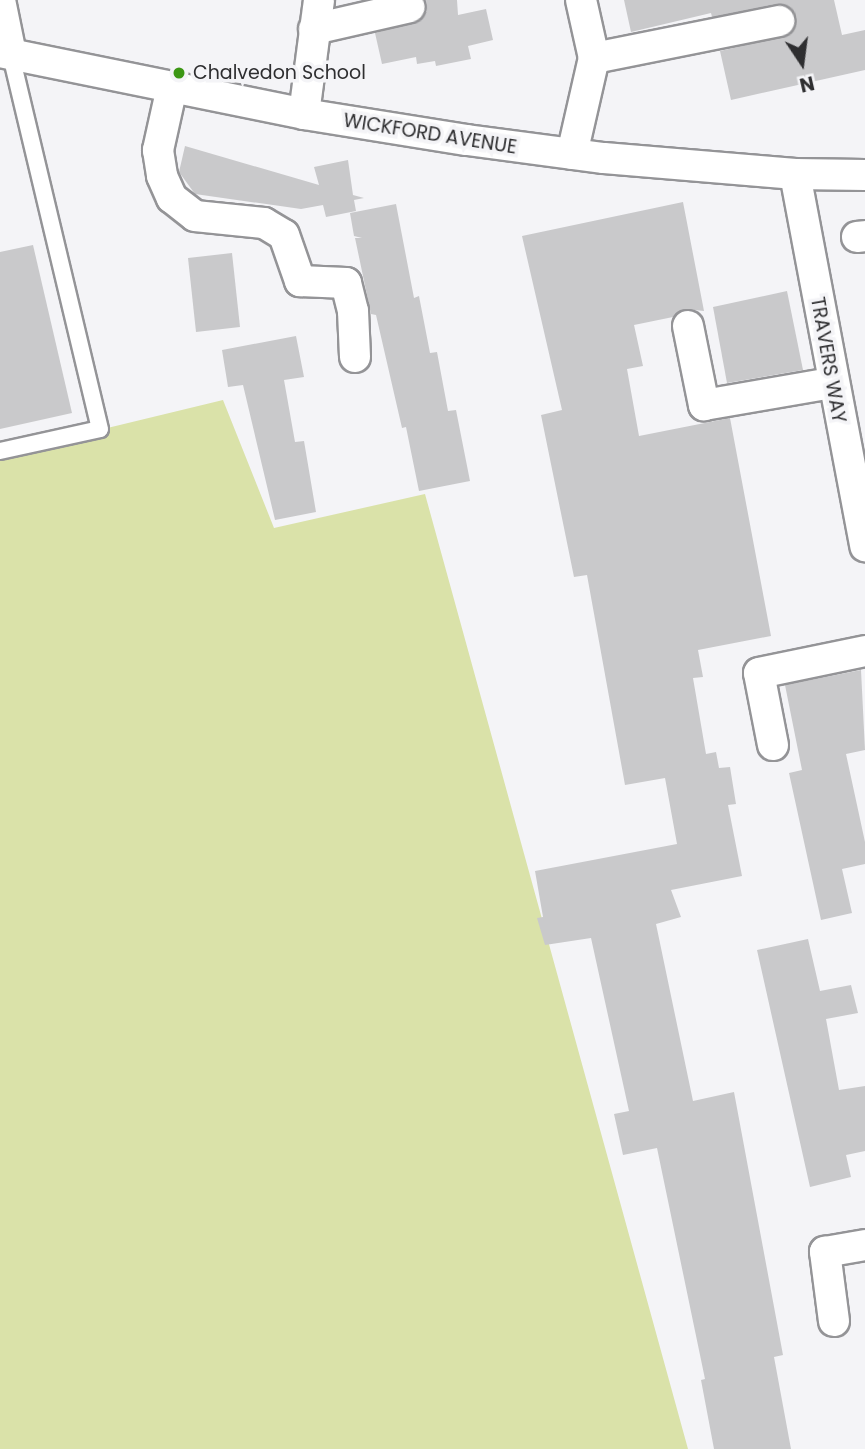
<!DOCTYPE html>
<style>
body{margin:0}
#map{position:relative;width:865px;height:1449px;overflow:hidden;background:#f4f4f7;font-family:Poppins,sans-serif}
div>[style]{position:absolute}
.green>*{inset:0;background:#dae2a9}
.building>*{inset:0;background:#c9c9cb}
.roads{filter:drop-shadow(2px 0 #949497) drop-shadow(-2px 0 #949497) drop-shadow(0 2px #949497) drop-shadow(0 -2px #949497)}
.service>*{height:16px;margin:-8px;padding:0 8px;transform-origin:8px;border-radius:8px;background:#fff}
.minor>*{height:30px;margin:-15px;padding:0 15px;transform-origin:15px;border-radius:15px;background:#fff}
.dots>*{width:19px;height:19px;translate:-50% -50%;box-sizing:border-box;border:4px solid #f4f4f7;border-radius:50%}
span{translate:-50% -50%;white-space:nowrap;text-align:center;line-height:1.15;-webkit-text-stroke:7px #f4f4f7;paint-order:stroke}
.poi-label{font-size:19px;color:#2e2e30}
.left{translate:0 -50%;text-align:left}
.street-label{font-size:19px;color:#2e2e30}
.north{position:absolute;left:767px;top:28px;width:70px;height:70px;-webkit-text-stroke:5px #f4f4f7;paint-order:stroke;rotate:167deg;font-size:19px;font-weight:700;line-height:28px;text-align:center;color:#2e2e30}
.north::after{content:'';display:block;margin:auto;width:24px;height:32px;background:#2e2e30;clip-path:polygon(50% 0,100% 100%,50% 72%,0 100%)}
</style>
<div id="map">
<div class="green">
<div style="clip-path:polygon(223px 400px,274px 528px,425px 494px,688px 1449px,0 1449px,0 454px)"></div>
</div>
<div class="building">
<div style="clip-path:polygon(426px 0,457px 0,458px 15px,486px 9px,493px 40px,468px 46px,471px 59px,436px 66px,435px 61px,417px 64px,416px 57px,382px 64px,375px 33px,421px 20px,427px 11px)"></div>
<div style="clip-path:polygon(624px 0,834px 0,842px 35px,865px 30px,865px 70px,731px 100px,720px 51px,790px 35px,796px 26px,792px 9px,776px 4px,712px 17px,711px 13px,631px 32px)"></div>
<div style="clip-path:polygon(185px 146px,319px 185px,314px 167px,348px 160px,353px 195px,364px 198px,354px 200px,356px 211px,326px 217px,323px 205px,301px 209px,195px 194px,179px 172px)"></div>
<div style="clip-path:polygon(683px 202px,704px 311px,685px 309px,673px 317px,634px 325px,643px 366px,627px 369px,639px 436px,730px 418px,771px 636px,698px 650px,703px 677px,693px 678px,706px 754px,716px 752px,719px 768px,730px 767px,736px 804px,728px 805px,742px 876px,671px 890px,681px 917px,656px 924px,693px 1101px,734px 1092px,783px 1355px,774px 1357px,791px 1449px,714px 1449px,701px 1380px,705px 1379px,657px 1148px,623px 1155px,614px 1114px,629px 1111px,591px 938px,545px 945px,537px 918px,543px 917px,535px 871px,677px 844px,665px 778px,625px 785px,587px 575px,574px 577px,541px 415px,562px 410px,522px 236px)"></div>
<div style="clip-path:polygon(396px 204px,414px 298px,419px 296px,430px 353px,437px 352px,448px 411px,456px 410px,470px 481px,419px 491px,406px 427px,402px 428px,376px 315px,371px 314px,355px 238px,362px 238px,354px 236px,350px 213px)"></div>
<div style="clip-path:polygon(33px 245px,72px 413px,0 429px,0 252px)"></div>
<div style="clip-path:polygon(232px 253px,240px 327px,196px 332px,188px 258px)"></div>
<div style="clip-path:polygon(787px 291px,803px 370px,727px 383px,713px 307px)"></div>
<div style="clip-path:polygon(296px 336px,304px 377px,284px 380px,295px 442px,304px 441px,316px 512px,275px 520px,243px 385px,228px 387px,222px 350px)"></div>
<div style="clip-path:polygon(861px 670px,865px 750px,846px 754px,865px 842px,865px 864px,842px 869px,852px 913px,821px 920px,789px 773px,802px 770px,785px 685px)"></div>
<div style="clip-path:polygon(808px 939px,820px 991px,851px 985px,858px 1013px,826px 1019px,839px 1090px,865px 1086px,865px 1151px,846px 1155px,851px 1177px,810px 1187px,757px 950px)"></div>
</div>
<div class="roads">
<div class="service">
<div style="left:0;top:451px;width:102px;rotate:-12.4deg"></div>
<div style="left:100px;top:429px;width:385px;rotate:-103.4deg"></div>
</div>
<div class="minor">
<div style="left:0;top:0;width:55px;rotate:78.5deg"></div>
<div style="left:314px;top:29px;width:98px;rotate:-12.9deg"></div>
<div style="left:0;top:52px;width:310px;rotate:11.5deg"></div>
<div style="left:304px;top:114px;width:165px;rotate:9.1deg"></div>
<div style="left:467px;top:140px;width:138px;rotate:7.5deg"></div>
<div style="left:604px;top:158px;width:192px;rotate:4.8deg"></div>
<div style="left:795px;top:174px;width:70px;rotate:0.8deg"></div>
<div style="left:594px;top:58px;width:189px;rotate:-11.3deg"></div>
<div style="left:172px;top:87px;width:65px;rotate:102.5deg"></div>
<div style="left:158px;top:150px;width:26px;rotate:81deg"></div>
<div style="left:162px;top:176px;width:24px;rotate:66deg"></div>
<div style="left:172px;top:198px;width:29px;rotate:38deg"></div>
<div style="left:195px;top:216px;width:69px;rotate:5.8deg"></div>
<div style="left:264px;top:223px;width:23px;rotate:31deg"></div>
<div style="left:284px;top:235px;width:49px;rotate:70.8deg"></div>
<div style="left:300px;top:281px;width:46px;rotate:2.5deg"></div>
<div style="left:346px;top:283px;width:29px;rotate:76deg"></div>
<div style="left:353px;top:311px;width:46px;rotate:87.5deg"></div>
<div style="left:304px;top:114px;width:115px;rotate:-82.5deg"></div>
<div style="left:572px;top:154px;width:98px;rotate:-77.1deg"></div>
<div style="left:594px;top:58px;width:59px;rotate:-102.6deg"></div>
<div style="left:795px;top:174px;width:379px;rotate:79.3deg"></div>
<div style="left:857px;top:237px;width:8px;rotate:-7deg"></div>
<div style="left:688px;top:326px;width:81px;rotate:78.6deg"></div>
<div style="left:704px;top:405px;width:130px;rotate:-9.8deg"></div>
<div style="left:773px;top:745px;width:73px;rotate:-101deg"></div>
<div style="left:759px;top:673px;width:108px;rotate:-11.7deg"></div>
<div style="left:834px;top:1321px;width:70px;rotate:-97.4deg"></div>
<div style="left:825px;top:1252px;width:41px;rotate:-9.9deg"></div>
</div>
</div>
<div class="dots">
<div style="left:179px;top:73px;background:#3c9714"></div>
</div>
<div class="poi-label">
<span class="left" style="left:193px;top:73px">Chalvedon School</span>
</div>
<div class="street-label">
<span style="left:430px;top:134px;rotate:9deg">WICKFORD AVENUE</span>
<span style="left:828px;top:360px;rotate:80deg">TRAVERS WAY</span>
</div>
<div class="north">N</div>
</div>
